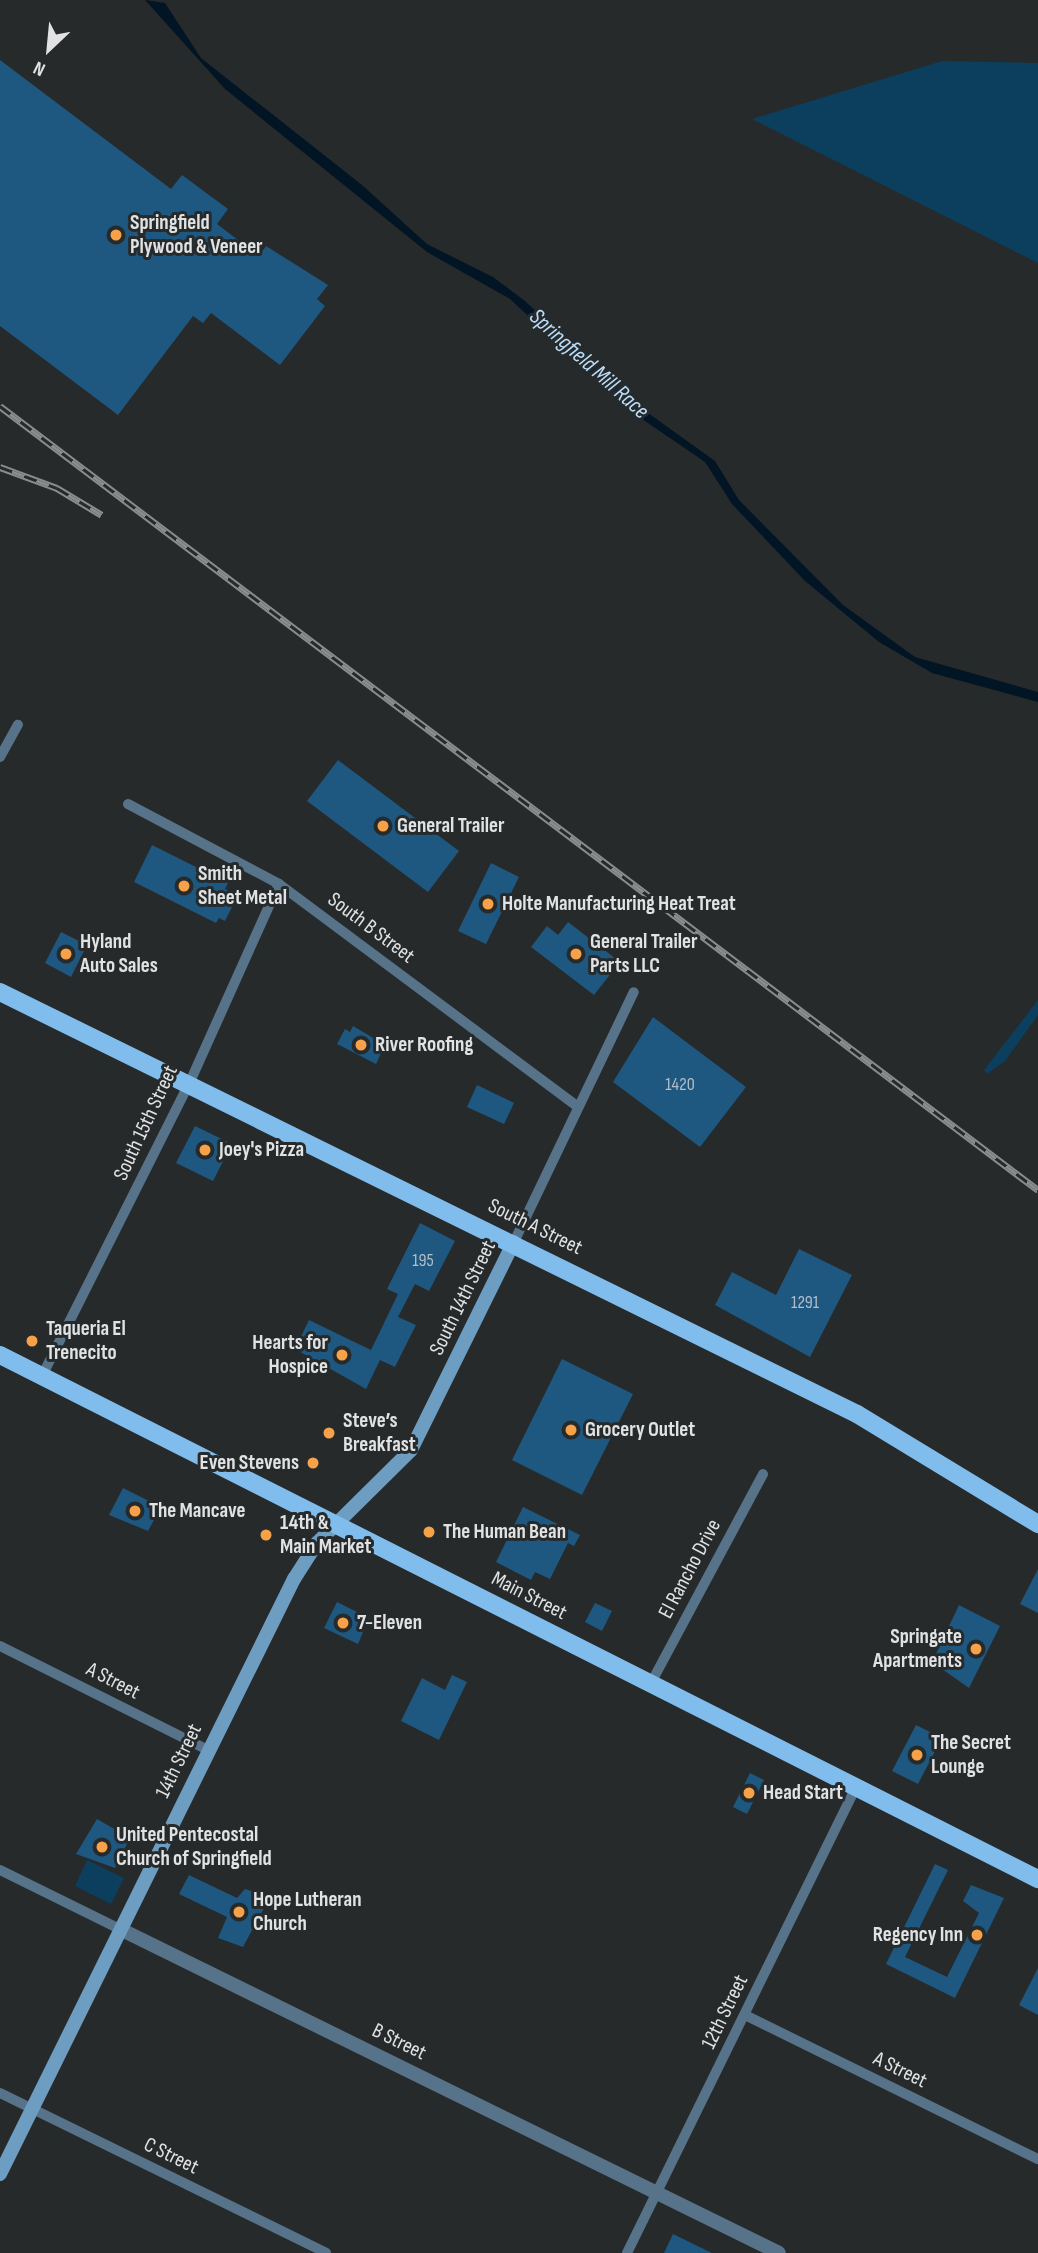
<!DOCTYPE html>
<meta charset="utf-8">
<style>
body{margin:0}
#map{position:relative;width:1038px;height:2253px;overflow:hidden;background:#272a2b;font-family:"Sofia Sans Condensed",sans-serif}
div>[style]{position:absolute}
.green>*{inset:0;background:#0c3e5e}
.water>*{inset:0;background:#011525}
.building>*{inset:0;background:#1e577f}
.minor>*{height:10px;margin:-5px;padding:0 5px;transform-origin:5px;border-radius:5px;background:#56738a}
.tertiary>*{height:14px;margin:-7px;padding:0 7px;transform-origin:7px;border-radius:7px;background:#56738a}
.secondary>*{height:14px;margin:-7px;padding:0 7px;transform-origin:7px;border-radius:7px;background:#6e9dc2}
.primary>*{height:18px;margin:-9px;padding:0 9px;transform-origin:9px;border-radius:9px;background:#80bded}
.rail>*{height:7px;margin-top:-3.5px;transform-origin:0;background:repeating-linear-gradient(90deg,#272a2b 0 13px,#8a8c8d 0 26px);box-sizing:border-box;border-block:2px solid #8a8c8d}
.dots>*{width:19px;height:19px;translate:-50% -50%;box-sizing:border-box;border:4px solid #272a2b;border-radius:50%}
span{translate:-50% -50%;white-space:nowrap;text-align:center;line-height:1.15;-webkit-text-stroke:6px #272a2b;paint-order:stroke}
.number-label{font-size:18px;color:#b0bfca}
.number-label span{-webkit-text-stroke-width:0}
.poi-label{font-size:21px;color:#e0e2e3;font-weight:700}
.left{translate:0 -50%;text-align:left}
.right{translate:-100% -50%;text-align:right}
.street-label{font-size:21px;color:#e0e2e3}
.water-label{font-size:23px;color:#b9ddfa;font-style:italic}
.north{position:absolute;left:14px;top:14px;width:70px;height:70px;-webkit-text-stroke:5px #272a2b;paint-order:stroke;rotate:206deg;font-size:19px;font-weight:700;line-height:28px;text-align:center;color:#e0e2e3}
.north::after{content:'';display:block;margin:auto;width:24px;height:32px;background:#e0e2e3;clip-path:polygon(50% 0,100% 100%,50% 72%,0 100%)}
</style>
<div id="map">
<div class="green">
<div style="clip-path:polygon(942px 61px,1038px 63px,1038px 263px,752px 119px)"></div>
<div style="clip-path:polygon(1038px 1000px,1038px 1015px,1005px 1061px,987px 1074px,984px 1070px)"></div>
<div style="clip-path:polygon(87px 1860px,124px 1878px,111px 1904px,75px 1886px)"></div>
</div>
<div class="water">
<div style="clip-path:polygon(145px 0,165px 3px,201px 58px,362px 185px,427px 244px,493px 277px,525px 301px,634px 403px,715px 461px,739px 500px,843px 605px,915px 657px,1038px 692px,1038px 702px,932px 673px,879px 642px,805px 581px,732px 504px,705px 462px,629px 410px,510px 299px,427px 252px,225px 89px)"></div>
</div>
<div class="building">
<div style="clip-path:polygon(0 60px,171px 189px,182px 175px,228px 209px,217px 224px,259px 256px,266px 246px,328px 285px,317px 299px,325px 306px,280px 365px,211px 313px,203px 323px,193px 316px,118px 415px,0 326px)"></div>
<div style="clip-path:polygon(338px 760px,459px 851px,428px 892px,307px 801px)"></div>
<div style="clip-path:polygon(152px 845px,228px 883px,225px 889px,238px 895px,225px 921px,219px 918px,216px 923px,134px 882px)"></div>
<div style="clip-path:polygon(491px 863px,519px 877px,486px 944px,458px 931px)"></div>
<div style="clip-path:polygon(568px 922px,620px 962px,594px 995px,531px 947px,547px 926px,558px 935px)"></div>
<div style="clip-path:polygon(61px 932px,87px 945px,71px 977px,45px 963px)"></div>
<div style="clip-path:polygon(653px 1017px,746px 1087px,700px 1147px,613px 1082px)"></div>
<div style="clip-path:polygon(353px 1026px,385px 1045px,376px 1064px,337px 1044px,345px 1029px,350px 1032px)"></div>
<div style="clip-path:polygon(477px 1085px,514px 1103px,504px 1124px,467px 1107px)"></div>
<div style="clip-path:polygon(195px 1126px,232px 1144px,213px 1181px,176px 1163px)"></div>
<div style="clip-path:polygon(420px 1223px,455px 1241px,429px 1291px,415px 1284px,398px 1317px,416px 1325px,395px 1367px,380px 1360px,366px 1389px,295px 1349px,309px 1320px,371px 1350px,398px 1294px,387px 1289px)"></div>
<div style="clip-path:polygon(799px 1249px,852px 1275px,810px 1357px,715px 1305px,732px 1272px,776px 1295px)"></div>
<div style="clip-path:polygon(562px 1359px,633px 1394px,582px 1495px,512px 1460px)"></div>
<div style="clip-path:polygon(123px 1488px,161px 1507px,148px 1531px,109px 1515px)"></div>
<div style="clip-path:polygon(523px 1507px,580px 1535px,574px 1546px,568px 1543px,550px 1579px,535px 1572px,531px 1580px,496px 1562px)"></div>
<div style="clip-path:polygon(1038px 1569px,1038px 1613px,1020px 1604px)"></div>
<div style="clip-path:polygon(337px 1602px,369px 1618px,358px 1644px,324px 1628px)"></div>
<div style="clip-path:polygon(595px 1603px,612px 1611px,602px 1631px,585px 1622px)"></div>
<div style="clip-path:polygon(959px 1605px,1000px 1626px,969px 1688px,932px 1662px)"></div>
<div style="clip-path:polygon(452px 1675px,467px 1682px,439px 1740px,401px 1721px,422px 1678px,445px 1690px)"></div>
<div style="clip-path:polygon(916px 1725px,942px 1738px,918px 1784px,892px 1771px)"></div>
<div style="clip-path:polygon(750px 1773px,764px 1780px,747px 1814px,733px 1807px)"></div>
<div style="clip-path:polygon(97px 1819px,130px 1838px,115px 1868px,76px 1854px)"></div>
<div style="clip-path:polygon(935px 1864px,948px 1870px,905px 1957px,947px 1977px,979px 1913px,963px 1901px,971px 1885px,1004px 1898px,955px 1998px,886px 1964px)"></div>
<div style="clip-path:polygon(189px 1875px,237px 1898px,245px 1889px,261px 1894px,264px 1908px,243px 1947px,218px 1938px,227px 1917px,179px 1894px)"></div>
<div style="clip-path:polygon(1038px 1968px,1038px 2015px,1019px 2005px)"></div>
<div style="clip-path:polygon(673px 2234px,712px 2253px,664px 2253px)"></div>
</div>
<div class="minor">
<div style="left:0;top:757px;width:37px;rotate:-61deg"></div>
<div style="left:128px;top:804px;width:171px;rotate:27.9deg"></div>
<div style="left:279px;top:884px;width:370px;rotate:36.7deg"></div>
<div style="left:514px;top:1242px;width:277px;rotate:-64.4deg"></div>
<div style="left:42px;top:1376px;width:327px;rotate:-63.3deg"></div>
<div style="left:189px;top:1084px;width:219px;rotate:-65.8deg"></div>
<div style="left:0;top:1646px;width:233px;rotate:26.6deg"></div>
<div style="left:651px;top:1683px;width:237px;rotate:-61.8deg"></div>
<div style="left:0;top:1870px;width:134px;rotate:26.2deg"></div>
<div style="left:745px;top:2015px;width:326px;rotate:26.2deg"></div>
<div style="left:0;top:2093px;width:363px;rotate:26.1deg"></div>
<div style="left:627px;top:2253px;width:519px;rotate:-63.83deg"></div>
</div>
<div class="tertiary">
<div style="left:120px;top:1929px;width:734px;rotate:26.18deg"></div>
</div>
<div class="secondary">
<div style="left:0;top:2174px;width:664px;rotate:-63.71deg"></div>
<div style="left:294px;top:1579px;width:43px;rotate:-57.4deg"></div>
<div style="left:317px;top:1543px;width:132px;rotate:-44.7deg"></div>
<div style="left:411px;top:1450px;width:232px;rotate:-63.7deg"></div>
</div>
<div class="primary">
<div style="left:0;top:992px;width:955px;rotate:26.22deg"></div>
<div style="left:857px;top:1414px;width:212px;rotate:31.3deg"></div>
<div style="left:0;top:1355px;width:1163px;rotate:26.79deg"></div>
</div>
<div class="rail">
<div style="left:0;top:406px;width:1301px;rotate:37.06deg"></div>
<div style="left:0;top:467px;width:61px;rotate:20.2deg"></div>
<div style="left:57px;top:488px;width:52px;rotate:31deg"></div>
</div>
<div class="dots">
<div style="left:116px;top:235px;background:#f7a149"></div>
<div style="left:383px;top:826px;background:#f7a149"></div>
<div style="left:184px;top:886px;background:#f7a149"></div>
<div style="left:488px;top:904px;background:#f7a149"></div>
<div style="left:66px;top:954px;background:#f7a149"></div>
<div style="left:576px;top:954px;background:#f7a149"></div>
<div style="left:361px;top:1045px;background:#f7a149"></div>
<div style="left:205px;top:1150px;background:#f7a149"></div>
<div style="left:32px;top:1341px;background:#f7a149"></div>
<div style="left:342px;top:1355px;background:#f7a149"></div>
<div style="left:571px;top:1430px;background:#f7a149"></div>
<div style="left:329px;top:1433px;background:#f7a149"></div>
<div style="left:313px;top:1463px;background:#f7a149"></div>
<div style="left:135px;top:1511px;background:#f7a149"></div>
<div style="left:429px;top:1532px;background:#f7a149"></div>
<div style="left:266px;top:1535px;background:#f7a149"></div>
<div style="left:343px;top:1623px;background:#f7a149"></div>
<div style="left:976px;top:1649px;background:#f7a149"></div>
<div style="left:917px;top:1755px;background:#f7a149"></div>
<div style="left:749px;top:1793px;background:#f7a149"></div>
<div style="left:102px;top:1847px;background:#f7a149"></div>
<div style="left:239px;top:1912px;background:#f7a149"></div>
<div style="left:977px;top:1935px;background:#f7a149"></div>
</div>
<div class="number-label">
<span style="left:680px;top:1085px">1420</span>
<span style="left:423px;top:1261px">195</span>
<span style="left:805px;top:1303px">1291</span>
</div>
<div class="poi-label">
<span class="left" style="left:130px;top:235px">Springfield<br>Plywood &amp; Veneer</span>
<span class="left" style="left:397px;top:826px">General Trailer</span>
<span class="left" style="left:198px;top:886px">Smith<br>Sheet Metal</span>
<span class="left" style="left:502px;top:904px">Holte Manufacturing Heat Treat</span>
<span class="left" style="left:80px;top:954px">Hyland<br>Auto Sales</span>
<span class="left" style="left:590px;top:954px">General Trailer<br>Parts LLC</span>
<span class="left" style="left:375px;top:1045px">River Roofing</span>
<span class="left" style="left:219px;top:1150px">Joey's Pizza</span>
<span class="left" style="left:46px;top:1341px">Taqueria El<br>Trenecito</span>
<span class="right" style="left:328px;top:1355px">Hearts for<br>Hospice</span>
<span class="left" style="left:343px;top:1433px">Steve’s<br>Breakfast</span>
<span class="left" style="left:585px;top:1430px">Grocery Outlet</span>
<span class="right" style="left:299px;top:1463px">Even Stevens</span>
<span class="left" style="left:149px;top:1511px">The Mancave</span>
<span class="left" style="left:280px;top:1535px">14th &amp;<br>Main Market</span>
<span class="left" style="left:443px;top:1532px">The Human Bean</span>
<span class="left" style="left:357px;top:1623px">7-Eleven</span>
<span class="right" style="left:962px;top:1649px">Springate<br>Apartments</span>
<span class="left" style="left:931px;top:1755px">The Secret<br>Lounge</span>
<span class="left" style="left:763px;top:1793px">Head Start</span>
<span class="left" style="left:116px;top:1847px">United Pentecostal<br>Church of Springfield</span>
<span class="left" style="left:253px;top:1912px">Hope Lutheran<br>Church</span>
<span class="right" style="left:963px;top:1935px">Regency Inn</span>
</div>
<div class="street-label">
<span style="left:371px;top:928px;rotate:37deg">South B Street</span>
<span style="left:146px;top:1123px;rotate:-65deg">South 15th Street</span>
<span style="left:535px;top:1227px;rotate:26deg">South A Street</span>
<span style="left:463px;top:1298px;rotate:-64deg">South 14th Street</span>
<span style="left:690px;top:1569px;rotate:-62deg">El Rancho Drive</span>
<span style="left:529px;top:1596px;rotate:27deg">Main Street</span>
<span style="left:113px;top:1681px;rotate:27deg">A Street</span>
<span style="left:179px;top:1761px;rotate:-64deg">14th Street</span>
<span style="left:725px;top:2012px;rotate:-64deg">12th Street</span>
<span style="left:399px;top:2042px;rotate:26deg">B Street</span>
<span style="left:900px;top:2070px;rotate:26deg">A Street</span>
<span style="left:171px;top:2156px;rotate:26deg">C Street</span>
</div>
<div class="water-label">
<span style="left:589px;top:364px;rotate:42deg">Springfield Mill Race</span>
</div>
<div class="north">N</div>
</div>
